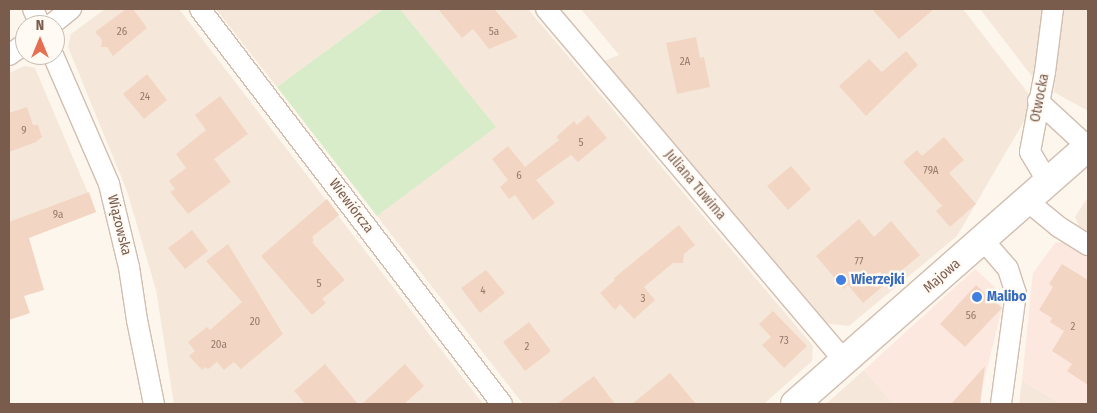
<!DOCTYPE html>
<meta charset="utf-8">
<style>
body{margin:0}
#map{position:relative;width:1097px;height:413px;overflow:hidden;background:#fdf6ec;font-family:"Fira Sans Condensed",sans-serif}
div>[style]{position:absolute}
.residential>*{inset:0;background:#f5e8da}
.commercial>*{inset:0;background:#fde8e0}
.green>*{inset:0;background:#d8ecc9}
.building>*{inset:0;background:#f3d5c3}
.roads{filter:drop-shadow(1px 0 #d1beb0) drop-shadow(-1px 0 #d1beb0) drop-shadow(0 1px #d1beb0) drop-shadow(0 -1px #d1beb0)}
.street>*{height:20px;margin:-10px;padding:0 10px;transform-origin:10px;border-radius:10px;background:#fff}
.secondary>*{height:28px;margin:-14px;padding:0 14px;transform-origin:14px;border-radius:14px;background:#fff}
.dots>*{width:14px;height:14px;translate:-50% -50%;box-sizing:border-box;border:2px solid #fffaf3;border-radius:50%}
span{translate:-50% -50%;white-space:nowrap;text-align:center;line-height:1.15;-webkit-text-stroke:4.5px #fffaf3;paint-order:stroke}
.number-label{font-size:11px;color:#987a6a}
.number-label span{-webkit-text-stroke-width:0}
.street-label{font-size:14px;color:#7a5c4d}
.shop-label{font-size:14px;color:#366cbe;font-weight:700}
.left{translate:0 -50%;text-align:left}
.frame{position:absolute;inset:0;border:10px solid #7a5c4d;pointer-events:none}
.north{position:absolute;left:15px;top:15px;width:50px;height:50px;box-sizing:border-box;background:#fffaf3;border:1px solid #cabbb1;border-radius:50%;rotate:0deg;font-size:14px;font-weight:700;line-height:20px;text-align:center;color:#7a5c4d}
.north::after{content:'';display:block;margin:auto;width:18px;height:22px;background:#e76f51;clip-path:polygon(50% 0,100% 100%,50% 72%,0 100%)}
</style>
<div id="map">
<div class="residential">
<div style="clip-path:polygon(105px 9px,179px 9px,483px 404px,174px 404px,156px 290px,127px 191px,68px 47px,71px 34px)"></div>
<div style="clip-path:polygon(216px 9px,383px 9px,277px 87px)"></div>
<div style="clip-path:polygon(400px 9px,528px 9px,813px 346px,812px 361px,764px 404px,523px 404px,377px 216px,495px 127px)"></div>
<div style="clip-path:polygon(581px 9px,963px 9px,1031px 97px,1030px 111px,957px 236px,849px 326px,823px 323px,604px 61px,619px 55px)"></div>
<div style="clip-path:polygon(980px 9px,1045px 9px,1034px 79px)"></div>
<div style="clip-path:polygon(1061px 9px,1088px 9px,1088px 111px,1054px 92px)"></div>
<div style="clip-path:polygon(25px 66px,35px 68px,96px 212px,10px 245px,9px 73px)"></div>
<div style="clip-path:polygon(1088px 197px,1088px 231px,1079px 226px,1075px 217px)"></div>
<div style="clip-path:polygon(864px 370px,894px 404px,826px 404px)"></div>
<div style="clip-path:polygon(1022px 380px,1033px 387px,1061px 404px,1019px 404px)"></div>
</div>
<div class="commercial">
<div style="clip-path:polygon(1066px 241px,1088px 255px,1088px 404px,1061px 404px,1022px 380px,1033px 273px,1055px 243px)"></div>
<div style="clip-path:polygon(975px 269px,996px 288px,1002px 308px,983px 385px,980px 404px,894px 404px,864px 370px)"></div>
</div>
<div class="green">
<div style="clip-path:polygon(383px 9px,400px 9px,496px 127px,377px 216px,277px 87px)"></div>
</div>
<div class="building">
<div style="clip-path:polygon(126px 9px,133px 9px,147px 28px,113px 56px,107px 47px,101px 47px,102px 40px,95px 32px)"></div>
<div style="clip-path:polygon(438px 9px,497px 9px,495px 10px,518px 37px,489px 49px,473px 29px,462px 38px)"></div>
<div style="clip-path:polygon(872px 9px,934px 9px,899px 39px)"></div>
<div style="clip-path:polygon(696px 37px,700px 58px,704px 57px,710px 87px,677px 94px,666px 43px)"></div>
<div style="clip-path:polygon(906px 51px,918px 65px,866px 116px,839px 86px,869px 59px,882px 72px)"></div>
<div style="clip-path:polygon(147px 74px,167px 100px,144px 119px,123px 94px)"></div>
<div style="clip-path:polygon(220px 96px,248px 134px,214px 159px,231px 182px,188px 214px,170px 192px,175px 189px,169px 181px,186px 168px,176px 154px,206px 130px,195px 115px)"></div>
<div style="clip-path:polygon(27px 107px,33px 125px,38px 125px,42px 137px,36px 142px,9px 152px,9px 113px)"></div>
<div style="clip-path:polygon(588px 115px,607px 138px,578px 162px,571px 155px,536px 180px,555px 203px,533px 220px,515px 195px,509px 199px,500px 187px,508px 180px,492px 159px,508px 146px,525px 167px,559px 140px,556px 137px,574px 121px,577px 125px)"></div>
<div style="clip-path:polygon(944px 137px,964px 160px,949px 173px,976px 204px,950px 227px,936px 211px,942px 206px,903px 162px,917px 150px,922px 156px)"></div>
<div style="clip-path:polygon(791px 166px,811px 189px,788px 210px,767px 186px)"></div>
<div style="clip-path:polygon(89px 192px,96px 212px,29px 238px,44px 290px,24px 296px,30px 313px,9px 320px,9px 222px)"></div>
<div style="clip-path:polygon(327px 199px,339px 215px,312px 237px,314px 240px,312px 242px,345px 280px,322px 299px,326px 303px,312px 315px,261px 256px)"></div>
<div style="clip-path:polygon(859px 219px,874px 237px,891px 221px,920px 255px,863px 303px,848px 285px,844px 289px,816px 256px)"></div>
<div style="clip-path:polygon(679px 225px,695px 245px,684px 254px,683px 263px,673px 263px,644px 287px,655px 300px,634px 319px,620px 304px,615px 310px,600px 293px,615px 280px,614px 278px)"></div>
<div style="clip-path:polygon(192px 230px,208px 251px,185px 269px,168px 248px)"></div>
<div style="clip-path:polygon(228px 244px,283px 334px,241px 369px,234px 362px,224px 370px,217px 362px,208px 369px,205px 367px,202px 370px,189px 356px,195px 351px,188px 342px,207px 327px,210px 330px,242px 302px,206px 261px)"></div>
<div style="clip-path:polygon(1062px 264px,1088px 280px,1088px 385px,1067px 371px,1072px 364px,1052px 351px,1064px 331px,1050px 322px,1052px 318px,1039px 310px,1053px 287px,1049px 284px)"></div>
<div style="clip-path:polygon(486px 270px,505px 293px,480px 313px,461px 288px)"></div>
<div style="clip-path:polygon(976px 285px,1002px 308px,965px 347px,940px 324px)"></div>
<div style="clip-path:polygon(773px 311px,807px 346px,784px 368px,762px 345px,771px 337px,759px 324px)"></div>
<div style="clip-path:polygon(529px 322px,551px 351px,525px 371px,503px 342px)"></div>
<div style="clip-path:polygon(325px 364px,358px 404px,305px 404px,294px 391px)"></div>
<div style="clip-path:polygon(405px 364px,424px 386px,404px 404px,362px 404px)"></div>
<div style="clip-path:polygon(985px 366px,980px 404px,951px 404px)"></div>
<div style="clip-path:polygon(670px 373px,696px 404px,632px 404px)"></div>
<div style="clip-path:polygon(594px 376px,615px 404px,557px 404px)"></div>
</div>
<div class="roads">
<div class="street">
<div style="left:33px;top:9px;width:17px;rotate:66deg"></div>
<div style="left:200px;top:9px;width:497px;rotate:52.6deg"></div>
<div style="left:546px;top:9px;width:461px;rotate:49.7deg"></div>
<div style="left:51px;top:25px;width:26px;rotate:-39deg"></div>
<div style="left:9px;top:55px;width:19px;rotate:-35deg"></div>
<div style="left:53px;top:55px;width:141px;rotate:66.5deg"></div>
<div style="left:109px;top:184px;width:85px;rotate:76.5deg"></div>
<div style="left:129px;top:267px;width:54px;rotate:81.4deg"></div>
<div style="left:137px;top:320px;width:86px;rotate:78.6deg"></div>
<div style="left:1038px;top:101px;width:68px;rotate:42.6deg"></div>
<div style="left:1048px;top:182px;width:35px;rotate:-121deg"></div>
<div style="left:1030px;top:152px;width:81px;rotate:-79.4deg"></div>
<div style="left:1045px;top:72px;width:64px;rotate:-82.8deg"></div>
<div style="left:1026px;top:200px;width:43px;rotate:39.3deg"></div>
<div style="left:1059px;top:227px;width:34px;rotate:32deg"></div>
<div style="left:983px;top:240px;width:38px;rotate:49deg"></div>
<div style="left:1008px;top:269px;width:25px;rotate:72deg"></div>
<div style="left:1016px;top:293px;width:112px;rotate:97.7deg"></div>
</div>
<div class="secondary">
<div style="left:795px;top:404px;width:390px;rotate:-41.3deg"></div>
</div>
</div>
<div class="dots">
<div style="left:841px;top:280px;background:#3f7fe0"></div>
<div style="left:977px;top:297px;background:#3f7fe0"></div>
</div>
<div class="number-label">
<span style="left:122px;top:32px">26</span>
<span style="left:494px;top:32px">5a</span>
<span style="left:685px;top:62px">2A</span>
<span style="left:145px;top:97px">24</span>
<span style="left:24px;top:131px">9</span>
<span style="left:581px;top:143px">5</span>
<span style="left:931px;top:171px">79A</span>
<span style="left:519px;top:176px">6</span>
<span style="left:58px;top:215px">9a</span>
<span style="left:859px;top:262px">77</span>
<span style="left:319px;top:284px">5</span>
<span style="left:483px;top:291px">4</span>
<span style="left:643px;top:299px">3</span>
<span style="left:971px;top:316px">56</span>
<span style="left:255px;top:322px">20</span>
<span style="left:1073px;top:327px">2</span>
<span style="left:784px;top:341px">73</span>
<span style="left:219px;top:345px">20a</span>
<span style="left:527px;top:347px">2</span>
</div>
<div class="street-label">
<span style="left:1040px;top:98px;rotate:-79deg">Otwocka</span>
<span style="left:695px;top:185px;rotate:50deg">Juliana Tuwima</span>
<span style="left:351px;top:206px;rotate:53deg">Wiewiórcza</span>
<span style="left:119px;top:225px;rotate:76deg">Wiązowska</span>
<span style="left:942px;top:276px;rotate:-41deg">Majowa</span>
</div>
<div class="shop-label">
<span class="left" style="left:851px;top:280px">Wierzejki</span>
<span class="left" style="left:987px;top:297px">Malibo</span>
</div>
<div class="frame"></div>
<div class="north">N</div>
</div>
